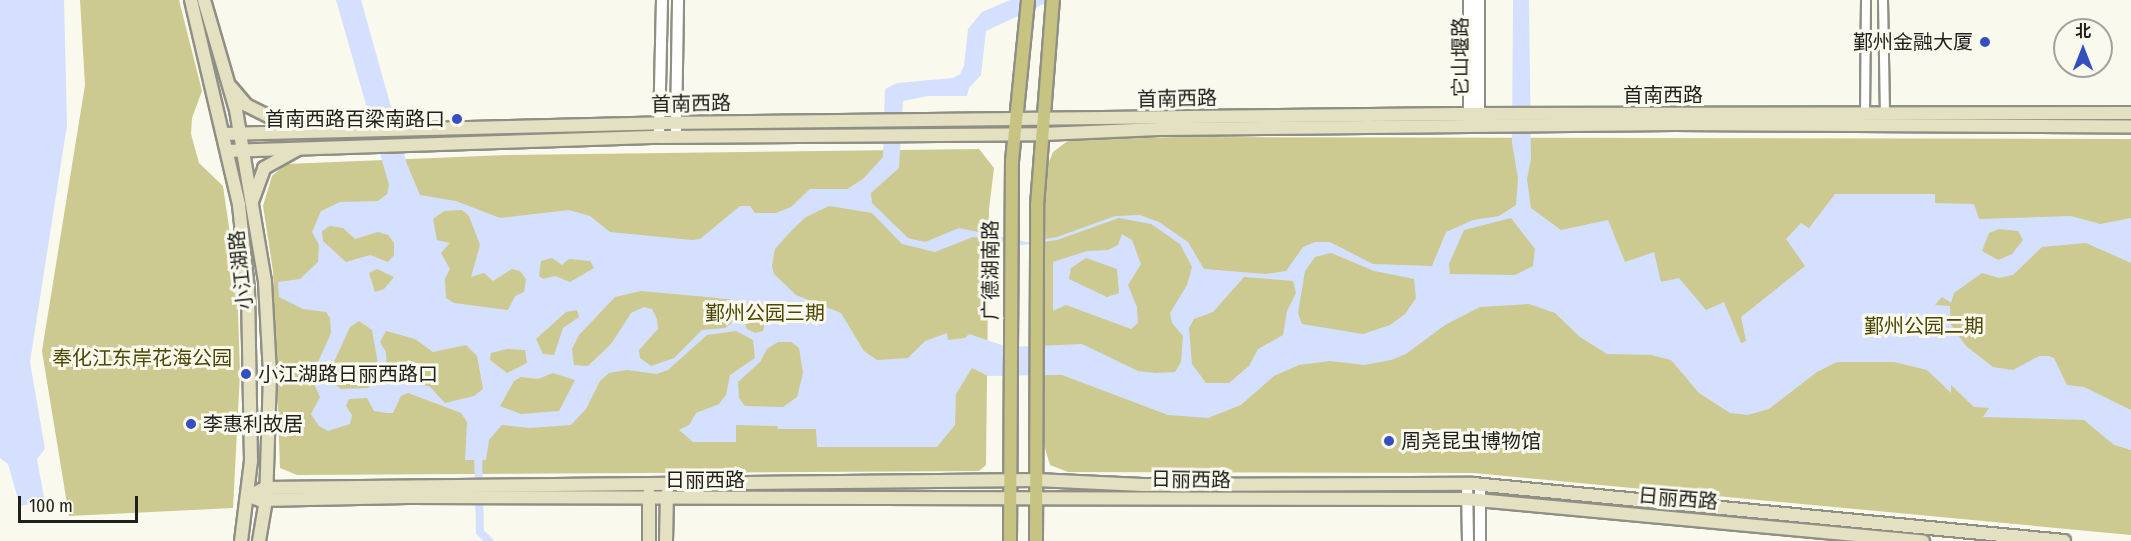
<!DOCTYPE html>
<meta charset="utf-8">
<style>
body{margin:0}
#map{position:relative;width:2131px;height:541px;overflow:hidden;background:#f9f9ee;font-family:"Fira Sans Condensed","Noto Sans SC",sans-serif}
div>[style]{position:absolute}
.green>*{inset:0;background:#ccc991}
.water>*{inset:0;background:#d4e0fe}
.canal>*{height:8px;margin:-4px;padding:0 4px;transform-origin:4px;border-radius:4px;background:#d4e0fe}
.roads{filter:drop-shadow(2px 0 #908f86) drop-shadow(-2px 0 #908f86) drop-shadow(0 2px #908f86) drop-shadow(0 -2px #908f86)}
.minor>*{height:8px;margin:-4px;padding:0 4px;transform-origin:4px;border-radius:4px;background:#fff}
.tertiary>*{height:10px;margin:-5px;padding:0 5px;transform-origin:5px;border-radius:5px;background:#fff}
.secondary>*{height:12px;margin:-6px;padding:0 6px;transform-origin:6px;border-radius:6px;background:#e3e1c1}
.primary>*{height:12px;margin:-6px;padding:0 6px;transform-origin:6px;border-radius:6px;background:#c7c383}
.dots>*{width:16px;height:16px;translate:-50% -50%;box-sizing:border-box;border:3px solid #f9f9ee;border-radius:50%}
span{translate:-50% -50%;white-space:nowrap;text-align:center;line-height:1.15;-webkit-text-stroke:6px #f9f9ee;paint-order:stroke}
.poi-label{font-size:20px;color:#1f1f1b}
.right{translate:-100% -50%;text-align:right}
.left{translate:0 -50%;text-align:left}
.street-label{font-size:20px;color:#1f1f1b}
.park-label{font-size:20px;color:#4c4701}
.north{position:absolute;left:2053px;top:18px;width:60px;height:60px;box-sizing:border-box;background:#f9f9ee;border:2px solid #a2a29a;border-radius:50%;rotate:0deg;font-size:16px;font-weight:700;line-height:24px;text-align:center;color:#1f1f1b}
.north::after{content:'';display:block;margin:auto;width:21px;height:27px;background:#354fc0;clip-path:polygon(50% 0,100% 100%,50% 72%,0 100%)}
.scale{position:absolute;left:18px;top:496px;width:120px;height:27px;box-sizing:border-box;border:3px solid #1f1f1b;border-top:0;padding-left:8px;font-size:18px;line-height:21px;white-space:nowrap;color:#1f1f1b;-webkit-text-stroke:4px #f9f9ee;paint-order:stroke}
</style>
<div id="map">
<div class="green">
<div style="clip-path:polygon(80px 0,179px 0,202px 91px,192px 118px,191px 134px,199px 163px,223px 186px,237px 282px,240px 373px,233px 508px,69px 516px,42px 351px,85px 85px)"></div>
<div style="clip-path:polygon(1177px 137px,2131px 139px,2131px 535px,1474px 473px,1068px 472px,1050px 465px,1044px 445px,1045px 172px,1053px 152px,1069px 140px)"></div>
<div style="clip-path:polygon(979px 149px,994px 168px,989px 209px,986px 465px,979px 471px,297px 475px,280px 468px,273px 271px,263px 206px,272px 176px,286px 164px,507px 155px)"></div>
</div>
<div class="water">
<div style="clip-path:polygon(0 0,64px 0,67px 125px,30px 362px,45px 449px,37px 459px,44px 497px,41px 502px,20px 506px,8px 464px,0 458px)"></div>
<div style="clip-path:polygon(evenodd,336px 0,361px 0,407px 164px,420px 195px,456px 201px,500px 218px,569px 210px,590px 216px,610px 232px,692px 240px,700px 239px,740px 206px,750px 206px,755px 213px,776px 213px,791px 207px,810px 189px,847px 189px,863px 179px,883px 157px,885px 89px,897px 83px,953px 78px,960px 74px,964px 66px,968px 29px,982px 12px,1010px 0,1052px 0,986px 31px,981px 75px,969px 88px,967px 96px,928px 96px,903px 101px,899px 168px,871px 193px,872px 203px,908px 238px,925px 242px,959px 228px,1027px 242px,1057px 237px,1115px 216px,1140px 215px,1159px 222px,1188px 242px,1204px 269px,1266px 274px,1286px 271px,1303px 247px,1315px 242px,1330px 242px,1373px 264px,1432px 266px,1446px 232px,1473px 220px,1499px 216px,1516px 205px,1518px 178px,1512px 143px,1513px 0,1529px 0,1531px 159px,1527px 179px,1531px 208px,1561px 230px,1608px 220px,1625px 262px,1654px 252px,1661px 282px,1679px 278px,1706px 310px,1724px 302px,1741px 343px,1746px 341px,1741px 317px,1805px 266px,1786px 239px,1801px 223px,1809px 228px,1835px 194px,1935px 194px,1935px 203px,1974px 204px,1979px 219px,2071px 216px,2100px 224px,2131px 218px,2131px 263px,2086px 243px,2042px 247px,2013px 275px,1999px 278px,1982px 273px,1954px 293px,1951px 303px,1942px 297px,1935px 305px,1950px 306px,1951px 325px,1966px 346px,1993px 367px,2013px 370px,2039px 356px,2049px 356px,2054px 358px,2067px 385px,2084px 387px,2131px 410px,2131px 450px,2114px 445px,2084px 420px,1983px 417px,1989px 408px,1974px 407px,1951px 385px,1951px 393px,1927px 370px,1894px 362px,1837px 362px,1817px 372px,1769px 409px,1748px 415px,1730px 413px,1699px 393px,1671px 360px,1651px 355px,1607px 354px,1580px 337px,1555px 313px,1529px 304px,1480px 307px,1445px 325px,1406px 354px,1391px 360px,1364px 365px,1330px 361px,1299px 365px,1274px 376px,1241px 405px,1208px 418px,1168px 415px,1062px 375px,988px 376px,972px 368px,956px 394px,955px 425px,937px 447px,817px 447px,816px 429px,778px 429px,777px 426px,736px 425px,736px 442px,693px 442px,679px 430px,689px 425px,696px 413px,719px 404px,726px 395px,730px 375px,755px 358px,753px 340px,736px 331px,707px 335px,668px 370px,657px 374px,627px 370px,609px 373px,600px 381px,586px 409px,571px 425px,530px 428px,502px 425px,489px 440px,486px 460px,465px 460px,467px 422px,461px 413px,408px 393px,401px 396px,393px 413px,387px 413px,374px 411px,367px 398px,349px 399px,346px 406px,352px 415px,350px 424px,328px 431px,319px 426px,311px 414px,320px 397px,311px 378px,331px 333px,330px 318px,326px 312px,303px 309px,279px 297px,278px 282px,300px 279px,318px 262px,319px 245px,312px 232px,321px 211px,340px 202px,378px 201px,387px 194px,389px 185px,336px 0,829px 206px,872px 213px,902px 244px,935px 252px,973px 237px,1023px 245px,1057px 240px,1119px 218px,1151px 224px,1180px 244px,1192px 267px,1187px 285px,1170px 313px,1172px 323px,1183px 336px,1181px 362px,1175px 372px,1156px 373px,1138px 371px,1082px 344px,1008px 347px,969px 334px,965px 338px,948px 340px,947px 333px,925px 341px,908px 358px,877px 360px,864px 351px,841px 313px,796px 295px,774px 274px,772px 266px,775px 249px,792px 230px,806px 217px,829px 206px,336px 0,462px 210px,469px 216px,480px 245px,471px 277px,484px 273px,493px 281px,512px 269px,520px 271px,526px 279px,524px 292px,515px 296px,508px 310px,454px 303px,446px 298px,445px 279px,450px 269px,441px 253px,450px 243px,437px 240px,433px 219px,444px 211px,462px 210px,336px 0,1511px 218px,1535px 249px,1533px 266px,1515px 275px,1450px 274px,1449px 264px,1464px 230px,1511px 218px,336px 0,330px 226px,343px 228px,355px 239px,378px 232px,388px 235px,394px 243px,394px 255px,388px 262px,370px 255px,346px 262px,323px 241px,322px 231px,330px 226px,336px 0,1999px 229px,2018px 231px,2023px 240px,2012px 254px,1998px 260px,1982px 251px,1989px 233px,1999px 229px,336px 0,1331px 253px,1374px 271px,1414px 279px,1416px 298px,1405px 314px,1390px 325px,1363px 334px,1302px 324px,1298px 313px,1305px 271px,1315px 257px,1331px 253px,336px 0,552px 258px,562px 265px,569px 259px,590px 261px,594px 268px,570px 282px,555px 276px,543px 279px,539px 276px,541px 261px,552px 258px,336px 0,377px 269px,394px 277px,384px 289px,375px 292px,369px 273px,377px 269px,336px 0,1244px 277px,1293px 281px,1296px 293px,1287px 311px,1283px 335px,1258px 349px,1249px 366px,1229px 383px,1206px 383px,1192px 364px,1189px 328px,1194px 319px,1213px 312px,1244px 277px,336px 0,641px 291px,729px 299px,736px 308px,733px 322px,725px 328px,702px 330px,674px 358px,651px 366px,640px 358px,639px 350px,658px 329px,657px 319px,652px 309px,644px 307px,631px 313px,611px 344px,588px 366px,574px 365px,572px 349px,579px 335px,615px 297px,641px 291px,336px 0,755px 307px,765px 321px,763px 331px,755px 333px,747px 329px,741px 316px,743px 308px,755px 307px,336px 0,577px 310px,579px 317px,563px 328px,554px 355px,543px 354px,536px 339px,566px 312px,577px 310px,336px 0,359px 321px,372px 330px,380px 375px,368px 388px,341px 389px,331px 381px,329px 373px,350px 327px,359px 321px,336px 0,386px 331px,415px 339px,433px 352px,466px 345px,477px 356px,483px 389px,474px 396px,445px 403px,429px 386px,395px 382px,387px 373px,386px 352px,380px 342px,386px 331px,336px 0,778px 342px,791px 342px,799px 348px,803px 373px,797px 397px,783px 407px,745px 406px,739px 398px,738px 382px,760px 362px,767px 349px,778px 342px,336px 0,507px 349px,525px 350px,527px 363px,507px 373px,490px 360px,491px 353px,507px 349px,336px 0,553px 373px,575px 380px,559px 411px,521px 414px,500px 406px,514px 381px,521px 377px,538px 379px,553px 373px)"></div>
<div style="clip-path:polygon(evenodd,1122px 234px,1132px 240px,1141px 264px,1128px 285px,1137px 307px,1138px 323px,1131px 329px,1066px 305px,1053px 311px,1053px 262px,1087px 251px,1108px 250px,1118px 245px,1122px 234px,1086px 258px,1117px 269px,1119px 293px,1107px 297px,1069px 279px,1071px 268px,1086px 258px)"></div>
</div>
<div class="canal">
<div style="left:478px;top:451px;width:81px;rotate:88.6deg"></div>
<div style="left:480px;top:532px;width:13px;rotate:45deg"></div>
</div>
<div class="roads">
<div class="minor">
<div style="left:1883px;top:0;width:115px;rotate:89deg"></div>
<div style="left:1865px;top:115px;width:115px;rotate:-89.5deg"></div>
</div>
<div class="tertiary">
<div style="left:1479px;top:0;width:114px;rotate:90deg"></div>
<div style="left:1469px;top:114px;width:114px;rotate:-90deg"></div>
<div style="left:676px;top:131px;width:131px;rotate:-89.1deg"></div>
<div style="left:659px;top:132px;width:132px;rotate:-88.7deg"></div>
<div style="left:1467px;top:484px;width:57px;rotate:89deg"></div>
<div style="left:1480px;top:485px;width:56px;rotate:90deg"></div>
</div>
<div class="secondary">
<div style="left:191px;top:0;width:211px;rotate:76.8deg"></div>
<div style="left:239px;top:205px;width:84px;rotate:83.9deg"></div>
<div style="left:248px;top:289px;width:172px;rotate:89deg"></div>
<div style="left:251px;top:461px;width:81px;rotate:97.1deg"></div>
<div style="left:204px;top:0;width:115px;rotate:73.8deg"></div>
<div style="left:236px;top:110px;width:174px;rotate:80.4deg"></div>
<div style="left:265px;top:282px;width:93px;rotate:86.9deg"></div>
<div style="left:270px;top:375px;width:125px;rotate:91.8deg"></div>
<div style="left:266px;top:500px;width:42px;rotate:99.7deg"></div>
<div style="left:231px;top:87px;width:23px;rotate:50deg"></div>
<div style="left:246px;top:105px;width:58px;rotate:26.6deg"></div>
<div style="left:223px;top:134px;width:440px;rotate:-1.4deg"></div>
<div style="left:663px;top:123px;width:797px;rotate:-0.65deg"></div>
<div style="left:1460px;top:114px;width:671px;rotate:-0.09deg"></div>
<div style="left:227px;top:151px;width:432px;rotate:-1.9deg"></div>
<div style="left:659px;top:137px;width:384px;rotate:-0.4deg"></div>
<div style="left:1043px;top:134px;width:116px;rotate:-2.5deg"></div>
<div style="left:1159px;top:129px;width:515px;rotate:-0.56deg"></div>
<div style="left:1674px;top:124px;width:457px;rotate:0.3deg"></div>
<div style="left:253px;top:199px;width:33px;rotate:-70deg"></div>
<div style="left:264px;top:168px;width:37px;rotate:-29deg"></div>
<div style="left:649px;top:494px;width:47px;rotate:90deg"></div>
<div style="left:249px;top:496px;width:18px;rotate:-27deg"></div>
<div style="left:265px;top:488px;width:771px;rotate:-0.59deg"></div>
<div style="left:1036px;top:480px;width:107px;rotate:2.7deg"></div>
<div style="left:1143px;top:485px;width:330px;rotate:-0.2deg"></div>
<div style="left:1473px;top:484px;width:594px;rotate:5.51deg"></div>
<div style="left:249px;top:496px;width:12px;rotate:20deg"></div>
<div style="left:260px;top:500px;width:148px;rotate:-1.2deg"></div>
<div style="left:408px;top:497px;width:1059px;rotate:0.11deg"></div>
<div style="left:1467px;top:499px;width:458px;rotate:5.3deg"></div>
<div style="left:666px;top:541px;width:47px;rotate:-88.8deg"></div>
</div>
<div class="primary">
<div style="left:1010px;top:541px;width:380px;rotate:-89.7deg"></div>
<div style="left:1012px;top:161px;width:162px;rotate:-84.3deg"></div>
<div style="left:1036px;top:541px;width:335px;rotate:-89.8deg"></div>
<div style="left:1037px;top:206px;width:207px;rotate:-85.6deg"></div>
</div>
</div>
<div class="dots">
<div style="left:1985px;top:42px;background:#354fc0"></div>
<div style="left:457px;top:119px;background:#354fc0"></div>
<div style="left:246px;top:374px;background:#354fc0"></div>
<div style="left:191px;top:424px;background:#354fc0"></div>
<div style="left:1389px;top:441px;background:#354fc0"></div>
</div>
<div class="poi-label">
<span class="right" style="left:1973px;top:42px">鄞州金融大厦</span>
<span class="right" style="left:445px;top:119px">首南西路百梁南路口</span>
<span class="left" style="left:258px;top:374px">小江湖路日丽西路口</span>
<span class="left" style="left:203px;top:424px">李惠利故居</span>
<span class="left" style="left:1401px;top:441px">周尧昆虫博物馆</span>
</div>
<div class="street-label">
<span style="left:1461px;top:57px;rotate:-90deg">它山堰路</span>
<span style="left:1663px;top:95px">首南西路</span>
<span style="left:1177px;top:99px;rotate:-1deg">首南西路</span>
<span style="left:691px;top:104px;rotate:-1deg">首南西路</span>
<span style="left:241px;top:270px;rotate:-96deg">小江湖路</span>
<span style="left:991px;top:270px;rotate:-90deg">广德湖南路</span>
<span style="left:705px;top:480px">日丽西路</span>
<span style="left:1191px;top:480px;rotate:1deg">日丽西路</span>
<span style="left:1678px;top:499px;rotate:5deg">日丽西路</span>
</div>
<div class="park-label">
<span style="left:765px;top:313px">鄞州公园三期</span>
<span style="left:1924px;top:326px">鄞州公园二期</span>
<span style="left:142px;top:358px">奉化江东岸花海公园</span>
</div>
<div class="north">北</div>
<div class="scale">100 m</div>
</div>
